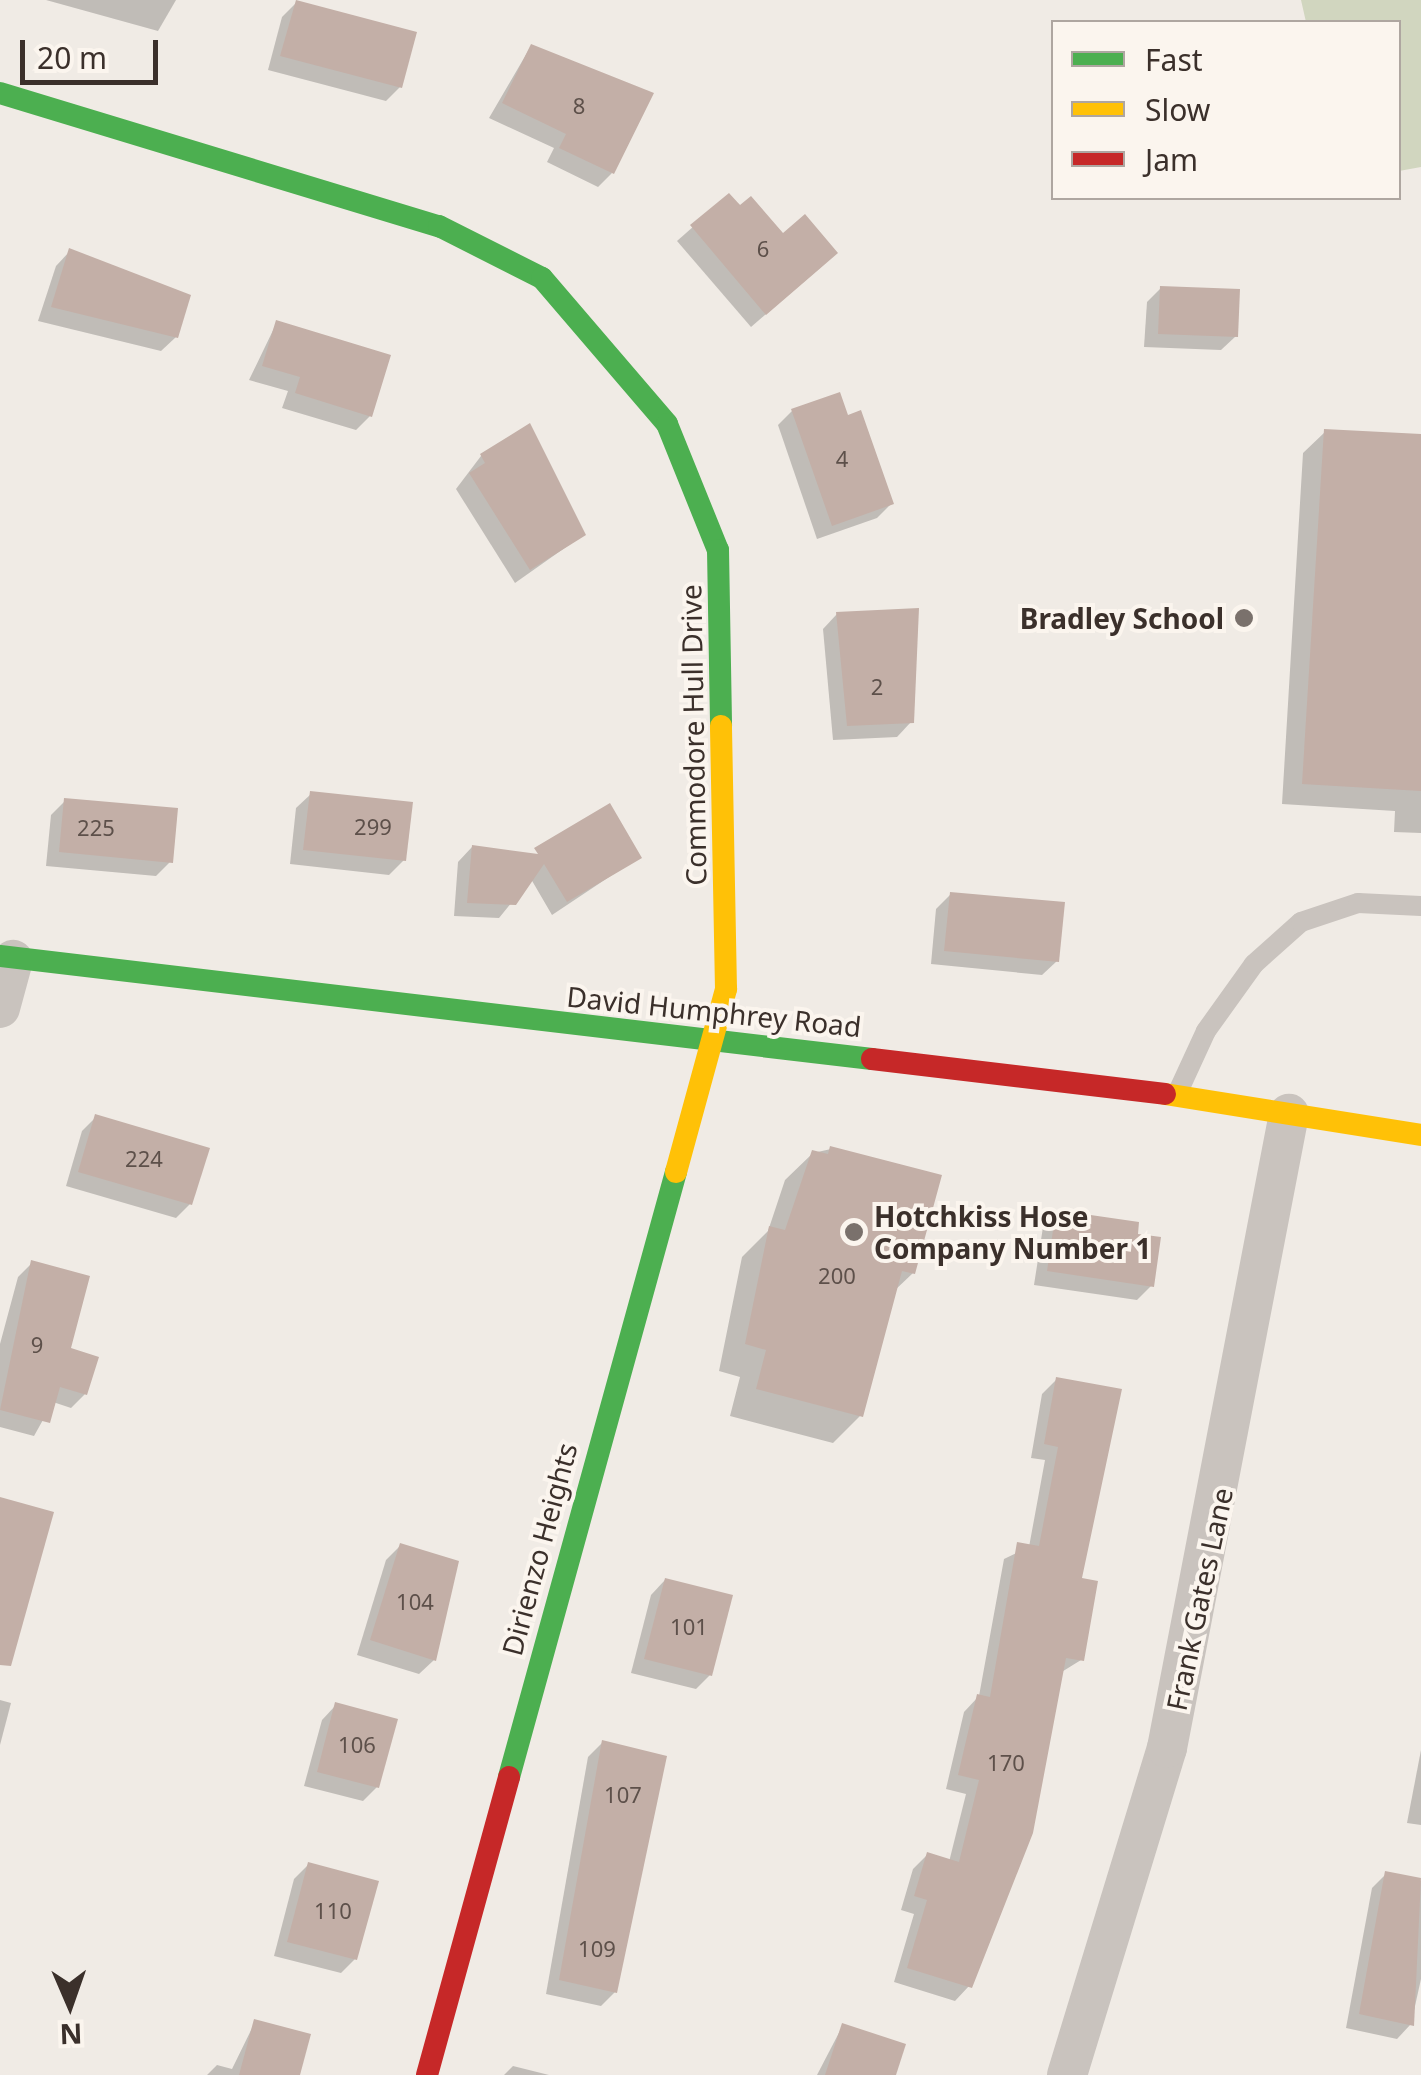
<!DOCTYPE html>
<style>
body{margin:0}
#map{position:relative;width:1421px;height:2075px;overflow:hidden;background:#f0ebe5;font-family:"Noto Sans",sans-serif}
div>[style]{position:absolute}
.green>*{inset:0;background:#d1d6bf}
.shadow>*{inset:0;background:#0003}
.building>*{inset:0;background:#c3afa7}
.lane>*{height:20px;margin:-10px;padding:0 10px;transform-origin:10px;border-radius:10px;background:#c9c3be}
.street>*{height:40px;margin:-20px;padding:0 20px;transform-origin:20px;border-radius:20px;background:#c9c3be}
.fast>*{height:22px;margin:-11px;padding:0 11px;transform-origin:11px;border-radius:11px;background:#4caf50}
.slow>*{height:22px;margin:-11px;padding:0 11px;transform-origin:11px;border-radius:11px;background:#ffc107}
.jam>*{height:22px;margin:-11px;padding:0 11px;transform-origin:11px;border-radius:11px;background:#c62828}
.dots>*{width:28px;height:28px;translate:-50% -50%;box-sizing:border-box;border:5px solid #fbf5ee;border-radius:50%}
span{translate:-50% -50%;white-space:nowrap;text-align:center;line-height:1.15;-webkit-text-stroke:8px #fbf5ee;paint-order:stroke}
.number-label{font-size:22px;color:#5d504a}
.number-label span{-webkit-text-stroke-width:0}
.poi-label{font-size:28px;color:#3b302b;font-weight:700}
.right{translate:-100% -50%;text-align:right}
.left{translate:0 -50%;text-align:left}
.street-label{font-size:28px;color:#3b302b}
.legend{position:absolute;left:1051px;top:20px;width:350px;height:180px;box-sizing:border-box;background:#fbf5ee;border:2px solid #aea6a0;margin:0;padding:12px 18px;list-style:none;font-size:30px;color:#3b302b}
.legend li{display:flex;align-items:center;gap:20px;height:50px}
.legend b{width:50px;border:2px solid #aea6a0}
.north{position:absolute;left:20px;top:1955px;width:100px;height:100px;-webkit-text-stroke:8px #fbf5ee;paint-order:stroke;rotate:178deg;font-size:28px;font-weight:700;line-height:40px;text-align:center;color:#3b302b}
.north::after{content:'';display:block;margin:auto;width:35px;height:45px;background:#3b302b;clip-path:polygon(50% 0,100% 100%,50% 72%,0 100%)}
.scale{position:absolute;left:20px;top:40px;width:138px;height:45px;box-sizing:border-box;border:5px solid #3b302b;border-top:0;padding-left:12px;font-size:30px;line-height:35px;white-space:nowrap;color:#3b302b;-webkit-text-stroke:8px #fbf5ee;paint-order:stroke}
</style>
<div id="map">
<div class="green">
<div style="clip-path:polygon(1301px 0,1421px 0,1421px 167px,1399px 171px,1398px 22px,1306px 22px)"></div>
</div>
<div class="shadow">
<div style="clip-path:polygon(46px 0,176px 0,158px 31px)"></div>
<div style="clip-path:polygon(296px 3px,400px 87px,386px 101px,268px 70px,282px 17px)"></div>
<div style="clip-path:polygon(531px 46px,612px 173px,598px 187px,547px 162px,554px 148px,489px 118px)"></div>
<div style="clip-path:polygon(728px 196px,821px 267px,751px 327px,677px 241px)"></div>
<div style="clip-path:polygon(70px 251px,176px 337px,161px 351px,38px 321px,56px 266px)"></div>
<div style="clip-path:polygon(1161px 288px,1236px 336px,1221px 350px,1144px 347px,1147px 302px)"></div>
<div style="clip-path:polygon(277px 322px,370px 416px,356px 430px,282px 408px,288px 391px,249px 380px)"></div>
<div style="clip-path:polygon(792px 411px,891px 504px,877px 518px,817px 539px,778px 425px)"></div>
<div style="clip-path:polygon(529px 427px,583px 535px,515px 583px,456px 489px,481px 456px)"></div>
<div style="clip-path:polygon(1325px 432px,1421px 437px,1421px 833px,1394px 832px,1395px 811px,1282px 804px,1303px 453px)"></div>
<div style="clip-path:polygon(837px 614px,911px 722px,897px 737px,833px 740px,823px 629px)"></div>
<div style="clip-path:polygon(311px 794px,404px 860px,389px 875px,290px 864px,296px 808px)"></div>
<div style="clip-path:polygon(65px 801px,170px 862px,156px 876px,46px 866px,51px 815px)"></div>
<div style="clip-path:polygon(472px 847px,530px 856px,639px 857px,552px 915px,531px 879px,499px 918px,454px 916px,458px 862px)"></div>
<div style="clip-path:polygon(951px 894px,1057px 961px,1042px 975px,931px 964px,936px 909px)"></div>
<div style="clip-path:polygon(96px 1117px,190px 1204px,176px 1218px,66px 1186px,82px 1131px)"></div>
<div style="clip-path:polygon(831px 1149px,913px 1273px,893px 1292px,860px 1416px,833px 1443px,730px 1416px,740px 1377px,719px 1371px,742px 1257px,768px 1231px,785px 1180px,813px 1153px)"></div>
<div style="clip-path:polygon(1057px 1213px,1135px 1236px,1151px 1286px,1137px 1300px,1034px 1285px,1043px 1227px)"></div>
<div style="clip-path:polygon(32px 1263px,85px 1394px,71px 1408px,53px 1402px,34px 1436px,0 1427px,0 1344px,18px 1277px)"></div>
<div style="clip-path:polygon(1057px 1379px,1081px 1660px,1060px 1673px,969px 1986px,955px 2001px,894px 1982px,914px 1914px,901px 1910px,913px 1869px,927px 1855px,949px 1862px,966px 1794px,946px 1789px,964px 1712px,979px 1696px,1004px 1559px,1029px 1547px,1045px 1460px,1031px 1458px,1042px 1394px)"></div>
<div style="clip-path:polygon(401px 1545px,434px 1660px,419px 1674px,357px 1655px,386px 1560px)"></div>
<div style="clip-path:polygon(665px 1580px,710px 1675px,696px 1689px,631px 1673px,651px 1595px)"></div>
<div style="clip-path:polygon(0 1700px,11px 1703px,0 1745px)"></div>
<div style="clip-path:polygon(336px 1705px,377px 1787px,363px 1801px,304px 1786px,322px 1720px)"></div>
<div style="clip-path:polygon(602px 1743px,615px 1992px,601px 2006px,546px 1994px,588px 1757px)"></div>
<div style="clip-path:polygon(1421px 1750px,1421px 1825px,1407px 1823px)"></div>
<div style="clip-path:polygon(309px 1864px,355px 1959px,341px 1973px,274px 1956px,294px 1879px)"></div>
<div style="clip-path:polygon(1386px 1874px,1421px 1881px,1421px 1979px,1411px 2024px,1397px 2039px,1346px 2028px,1372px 1888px)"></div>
<div style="clip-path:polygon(255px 2022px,299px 2075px,207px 2075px,217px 2065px,232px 2069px)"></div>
<div style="clip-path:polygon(843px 2025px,894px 2075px,817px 2075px)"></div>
<div style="clip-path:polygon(513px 2066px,549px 2075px,504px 2075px)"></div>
</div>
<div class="building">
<div style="clip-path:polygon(296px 0,417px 32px,402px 88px,280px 56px)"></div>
<div style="clip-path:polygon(531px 44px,654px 93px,614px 174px,559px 148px,566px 134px,502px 103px)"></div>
<div style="clip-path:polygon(729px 193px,740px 205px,751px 196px,783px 233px,805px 214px,838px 253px,766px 315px,690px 225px)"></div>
<div style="clip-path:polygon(69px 248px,191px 295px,178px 338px,51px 307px)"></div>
<div style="clip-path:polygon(1160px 286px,1240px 289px,1238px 337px,1158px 334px)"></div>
<div style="clip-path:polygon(276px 320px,391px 355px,372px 417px,295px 393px,300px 377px,262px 366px)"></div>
<div style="clip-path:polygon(840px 392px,848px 415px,861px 410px,894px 504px,832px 526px,791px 409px)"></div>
<div style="clip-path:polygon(530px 423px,586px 535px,530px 570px,469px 473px,485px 463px,480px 454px)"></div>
<div style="clip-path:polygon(1324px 429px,1421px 434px,1421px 791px,1302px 784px)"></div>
<div style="clip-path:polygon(919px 608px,914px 723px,847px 726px,836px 612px)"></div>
<div style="clip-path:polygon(310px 791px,413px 802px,406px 861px,303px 850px)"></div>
<div style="clip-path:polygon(64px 798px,178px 808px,173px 863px,59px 852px)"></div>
<div style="clip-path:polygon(610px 803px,642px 858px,567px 902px,544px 864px,516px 905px,467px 903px,472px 845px,538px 854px,534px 848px)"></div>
<div style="clip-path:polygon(950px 892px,1065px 902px,1059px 962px,944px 951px)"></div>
<div style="clip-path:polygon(95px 1114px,210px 1148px,192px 1205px,78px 1172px)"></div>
<div style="clip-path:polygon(830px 1146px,942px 1175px,915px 1274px,902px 1271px,863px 1417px,756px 1389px,766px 1350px,745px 1344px,769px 1226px,785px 1230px,812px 1150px,828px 1154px)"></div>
<div style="clip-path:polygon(1056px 1210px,1139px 1222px,1138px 1234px,1161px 1237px,1154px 1287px,1047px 1271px)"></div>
<div style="clip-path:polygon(31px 1260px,90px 1276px,71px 1348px,99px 1357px,87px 1395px,60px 1387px,50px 1423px,0 1410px)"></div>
<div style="clip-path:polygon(1056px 1377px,1122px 1389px,1082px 1578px,1098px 1581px,1084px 1661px,1066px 1658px,1033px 1833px,972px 1988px,907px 1968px,927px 1900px,914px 1896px,927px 1852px,959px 1862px,979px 1780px,958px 1775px,977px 1694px,990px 1697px,1017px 1542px,1039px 1546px,1058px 1447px,1044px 1444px)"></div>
<div style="clip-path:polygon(0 1497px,54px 1512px,11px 1666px,0 1665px)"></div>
<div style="clip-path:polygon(400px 1543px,459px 1561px,436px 1661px,370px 1640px)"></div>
<div style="clip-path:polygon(665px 1578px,733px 1595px,712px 1676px,644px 1659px)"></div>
<div style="clip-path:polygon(335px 1702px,398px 1719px,379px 1788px,317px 1772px)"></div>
<div style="clip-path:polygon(602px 1740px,667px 1756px,617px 1993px,559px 1980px)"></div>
<div style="clip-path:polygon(308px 1862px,379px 1881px,357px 1960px,287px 1942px)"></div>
<div style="clip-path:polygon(1385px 1871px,1421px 1878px,1414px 2026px,1359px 2014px)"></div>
<div style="clip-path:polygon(254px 2019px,311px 2034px,300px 2075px,239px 2075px)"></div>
<div style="clip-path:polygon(842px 2023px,906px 2044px,896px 2075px,825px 2075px)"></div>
</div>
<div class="lane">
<div style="left:1177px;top:1094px;width:69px;rotate:-65.3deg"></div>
<div style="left:1206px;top:1031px;width:82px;rotate:-54.4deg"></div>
<div style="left:1254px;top:964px;width:63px;rotate:-41.8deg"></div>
<div style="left:1301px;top:922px;width:60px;rotate:-18.4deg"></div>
<div style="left:1358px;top:903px;width:63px;rotate:2.7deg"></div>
</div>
<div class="street">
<div style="left:0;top:1008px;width:50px;rotate:-74.8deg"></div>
<div style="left:1067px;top:2075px;width:342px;rotate:-73deg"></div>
<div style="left:1167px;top:1748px;width:646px;rotate:-79.11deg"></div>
</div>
<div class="fast">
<div style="left:0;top:93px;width:459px;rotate:16.9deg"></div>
<div style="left:439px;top:226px;width:115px;rotate:26.8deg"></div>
<div style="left:542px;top:278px;width:192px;rotate:49.4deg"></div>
<div style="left:667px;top:424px;width:136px;rotate:68deg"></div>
<div style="left:718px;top:550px;width:176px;rotate:89deg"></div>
<div style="left:0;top:956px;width:878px;rotate:6.74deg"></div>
<div style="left:509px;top:1777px;width:628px;rotate:-74.57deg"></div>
</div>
<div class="slow">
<div style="left:1165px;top:1094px;width:259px;rotate:9.1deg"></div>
<div style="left:676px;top:1172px;width:190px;rotate:-74.7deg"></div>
<div style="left:726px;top:989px;width:263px;rotate:-91.1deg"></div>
</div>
<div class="jam">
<div style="left:872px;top:1059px;width:295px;rotate:6.8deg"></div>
<div style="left:427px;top:2075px;width:309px;rotate:-74.6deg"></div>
</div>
<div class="dots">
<div style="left:1244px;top:618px;background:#7a716c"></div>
<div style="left:854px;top:1232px;background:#7a716c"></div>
</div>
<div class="number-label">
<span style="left:579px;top:106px">8</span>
<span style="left:763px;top:249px">6</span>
<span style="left:842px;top:459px">4</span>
<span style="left:877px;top:687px">2</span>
<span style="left:373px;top:827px">299</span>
<span style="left:96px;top:828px">225</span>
<span style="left:144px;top:1159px">224</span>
<span style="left:837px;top:1276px">200</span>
<span style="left:37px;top:1345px">9</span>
<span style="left:415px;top:1602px">104</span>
<span style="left:689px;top:1627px">101</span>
<span style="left:357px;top:1745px">106</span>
<span style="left:1006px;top:1763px">170</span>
<span style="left:623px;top:1795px">107</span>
<span style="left:333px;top:1911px">110</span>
<span style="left:597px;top:1949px">109</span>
</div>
<div class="poi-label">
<span class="right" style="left:1224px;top:618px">Bradley School</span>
<span class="left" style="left:874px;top:1232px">Hotchkiss Hose<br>Company Number 1</span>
</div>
<div class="street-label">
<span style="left:693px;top:735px;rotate:-91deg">Commodore Hull Drive</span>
<span style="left:714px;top:1011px;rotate:6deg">David Humphrey Road</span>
<span style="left:539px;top:1549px;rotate:-75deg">Dirienzo Heights</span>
<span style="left:1199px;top:1599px;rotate:-78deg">Frank Gates Lane</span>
</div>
<ul class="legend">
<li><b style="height:12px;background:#4caf50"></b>Fast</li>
<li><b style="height:12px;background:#ffc107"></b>Slow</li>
<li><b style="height:12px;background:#c62828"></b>Jam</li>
</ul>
<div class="north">N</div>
<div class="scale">20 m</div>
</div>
